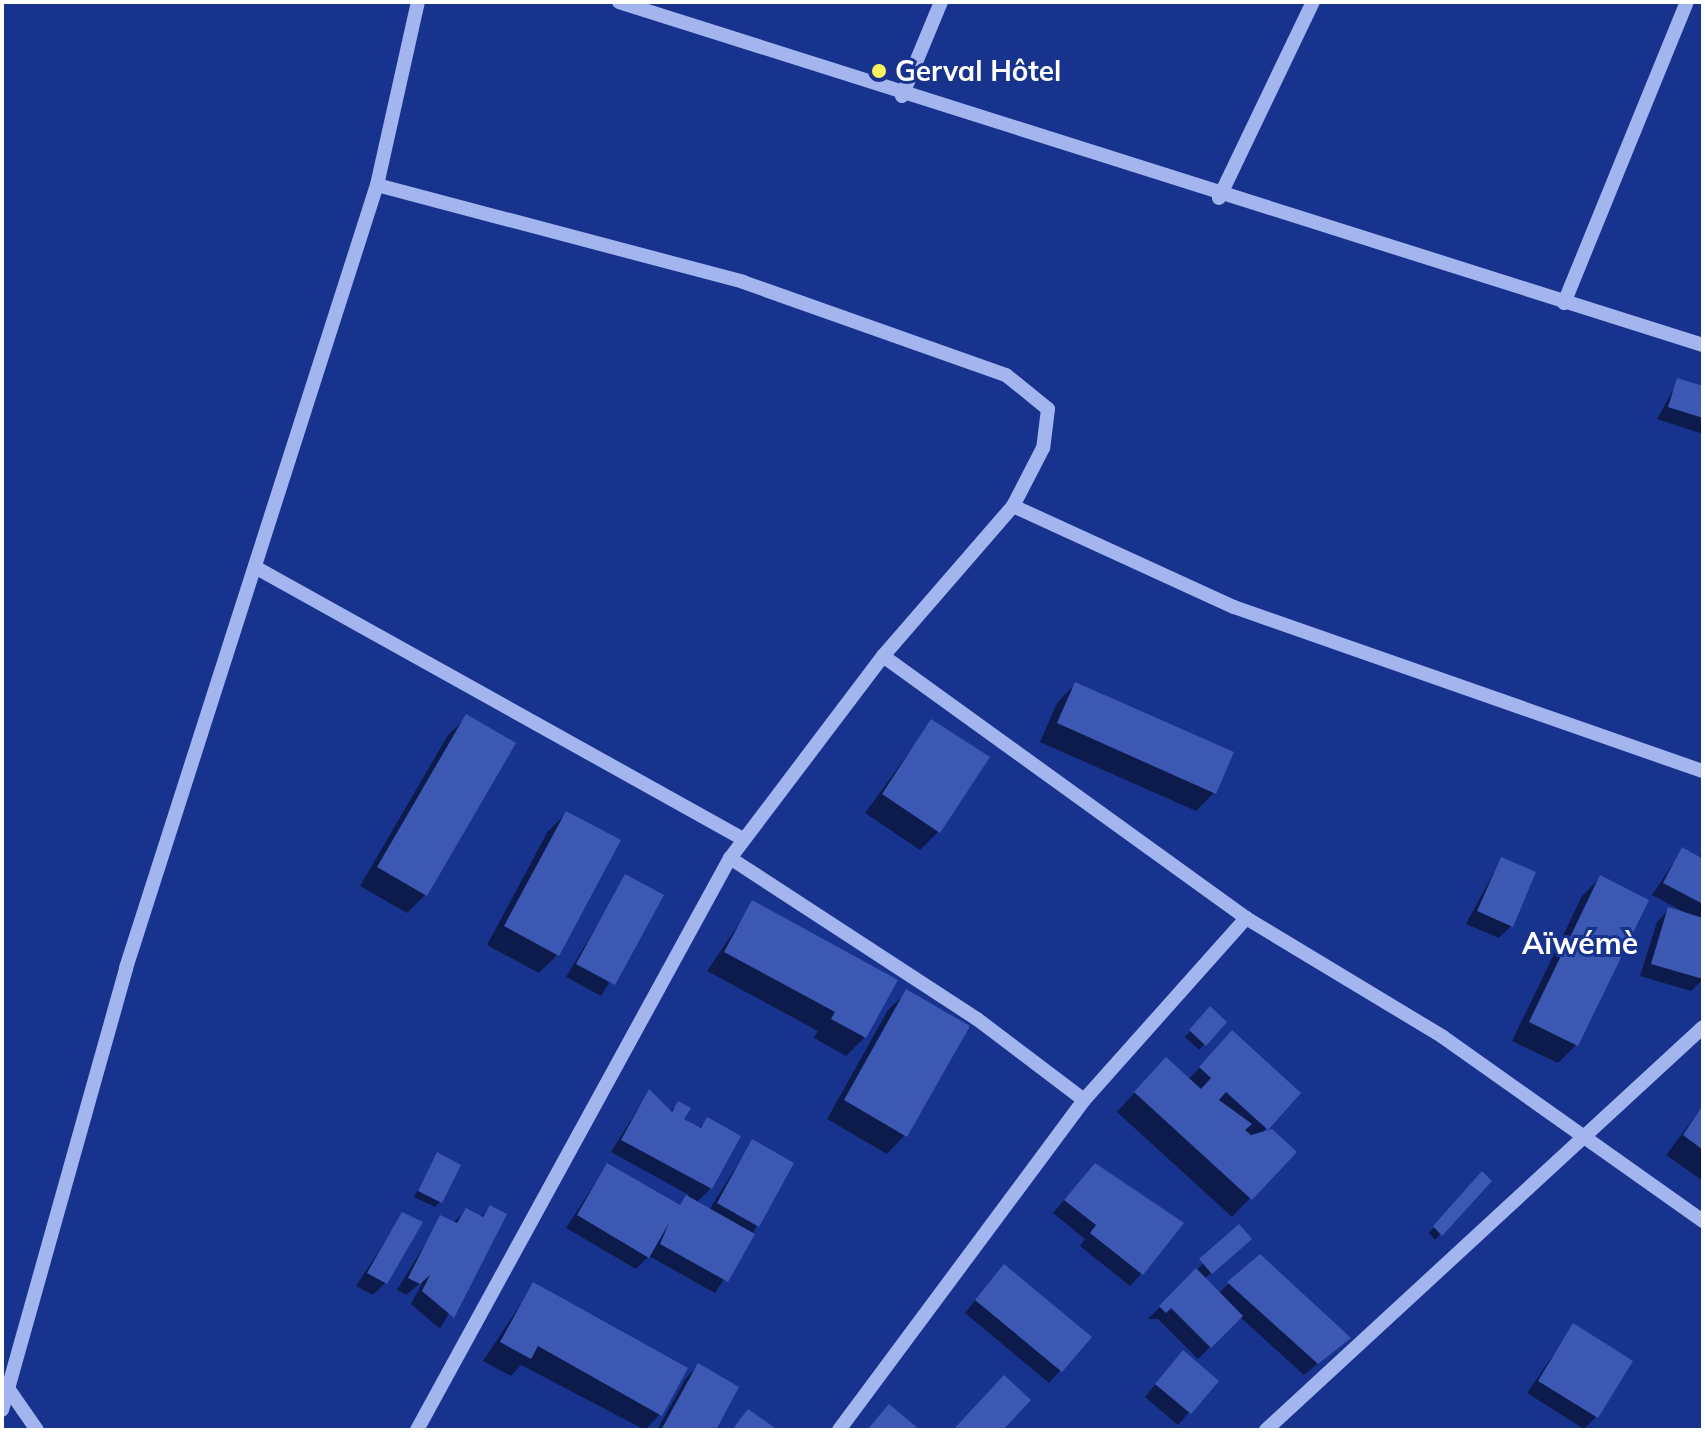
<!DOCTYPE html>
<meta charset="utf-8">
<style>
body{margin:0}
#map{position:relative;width:1705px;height:1432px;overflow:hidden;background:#18338d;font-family:Mulish,sans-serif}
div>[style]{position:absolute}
.shadow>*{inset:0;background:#0007}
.building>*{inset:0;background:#3c58b3}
.minor>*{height:14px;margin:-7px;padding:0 7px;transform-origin:7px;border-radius:7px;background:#a3b5ee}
.dots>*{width:22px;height:22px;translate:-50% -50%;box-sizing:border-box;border:4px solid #18338d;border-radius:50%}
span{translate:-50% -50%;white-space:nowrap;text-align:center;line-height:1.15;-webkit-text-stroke:6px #18338d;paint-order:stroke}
.poi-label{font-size:28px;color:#fff;font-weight:700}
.left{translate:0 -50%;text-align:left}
.neighbourhood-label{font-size:30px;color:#fff;font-weight:700}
.frame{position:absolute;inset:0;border:4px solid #fff;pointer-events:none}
</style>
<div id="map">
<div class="shadow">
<div style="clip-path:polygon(1678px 381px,1703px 388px,1703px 434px,1657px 419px)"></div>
<div style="clip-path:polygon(1075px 684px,1215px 792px,1196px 811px,1040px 742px,1057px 703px)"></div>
<div style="clip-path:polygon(467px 717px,425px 895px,407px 913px,360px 886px,448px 735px)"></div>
<div style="clip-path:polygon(932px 721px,938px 832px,920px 850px,865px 813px)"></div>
<div style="clip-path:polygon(567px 813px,557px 955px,539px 973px,487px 945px,548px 831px)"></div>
<div style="clip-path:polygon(1682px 850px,1703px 861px,1703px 979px,1691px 991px,1640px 976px,1657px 922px,1669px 909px,1684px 912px,1652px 895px)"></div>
<div style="clip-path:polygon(1501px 859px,1511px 926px,1499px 938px,1466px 924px)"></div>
<div style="clip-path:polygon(626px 877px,661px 895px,601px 996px,566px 977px)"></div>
<div style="clip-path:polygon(1600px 878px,1576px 1045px,1558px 1063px,1512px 1041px,1582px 896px)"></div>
<div style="clip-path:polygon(753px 903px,865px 1037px,846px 1056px,814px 1038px,818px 1031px,707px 971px)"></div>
<div style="clip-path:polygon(907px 992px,905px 1135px,887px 1154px,827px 1119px,888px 1010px)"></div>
<div style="clip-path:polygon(1205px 1014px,1224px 1022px,1199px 1050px,1185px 1037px)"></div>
<div style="clip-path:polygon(1220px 1045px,1298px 1093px,1260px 1135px,1294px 1152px,1232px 1217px,1117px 1112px,1148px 1078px,1188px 1080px)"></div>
<div style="clip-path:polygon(649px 1091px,669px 1113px,678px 1103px,682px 1120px,698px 1129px,708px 1119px,711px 1188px,696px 1203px,709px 1210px,752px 1142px,757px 1226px,715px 1293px,649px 1256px,636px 1269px,566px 1228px,607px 1165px,678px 1206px,689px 1195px,611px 1152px)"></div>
<div style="clip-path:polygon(1703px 1106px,1703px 1181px,1666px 1155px)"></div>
<div style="clip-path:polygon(438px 1155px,440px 1202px,435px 1207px,414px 1197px)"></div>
<div style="clip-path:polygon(1482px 1174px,1490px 1181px,1435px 1240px,1429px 1233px)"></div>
<div style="clip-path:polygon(1083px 1178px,1142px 1273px,1130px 1286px,1080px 1246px,1085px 1239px,1053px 1213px)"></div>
<div style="clip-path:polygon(490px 1207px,505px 1215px,440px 1329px,411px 1304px,423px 1281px,406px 1295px,397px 1290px,441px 1218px,454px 1222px,466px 1210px,480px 1218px)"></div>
<div style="clip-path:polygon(403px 1214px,385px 1283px,373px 1295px,356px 1286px)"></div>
<div style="clip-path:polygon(1239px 1227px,1244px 1245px,1204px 1279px,1218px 1294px,1229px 1283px,1348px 1338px,1304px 1375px,1240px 1317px,1198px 1359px,1158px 1319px,1148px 1319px)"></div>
<div style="clip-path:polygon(992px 1279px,1089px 1337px,1049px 1383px,965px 1313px)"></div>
<div style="clip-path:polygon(534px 1284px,660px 1414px,645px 1430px,521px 1365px,511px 1376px,483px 1361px)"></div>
<div style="clip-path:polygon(1573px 1326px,1596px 1417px,1584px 1429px,1527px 1393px)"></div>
<div style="clip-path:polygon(1171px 1365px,1216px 1381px,1178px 1425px,1145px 1397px)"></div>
<div style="clip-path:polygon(698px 1366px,714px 1430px,657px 1430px,686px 1378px)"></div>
</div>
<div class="building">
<div style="clip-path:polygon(1677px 378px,1703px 386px,1703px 418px,1668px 407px)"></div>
<div style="clip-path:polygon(1075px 682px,1234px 752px,1216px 794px,1057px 723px)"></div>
<div style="clip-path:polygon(466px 714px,516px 743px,427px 896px,377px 867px)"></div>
<div style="clip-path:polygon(931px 719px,990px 757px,940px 833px,882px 794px)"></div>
<div style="clip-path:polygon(566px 811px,621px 840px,559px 956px,504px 926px)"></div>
<div style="clip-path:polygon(1682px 847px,1703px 859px,1703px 904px,1663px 883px)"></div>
<div style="clip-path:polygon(1501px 857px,1536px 872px,1513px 927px,1477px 911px)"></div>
<div style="clip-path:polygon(625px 874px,664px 895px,615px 985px,576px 964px)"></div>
<div style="clip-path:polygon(1600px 875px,1649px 900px,1578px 1046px,1529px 1022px)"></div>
<div style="clip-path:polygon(752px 900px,898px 980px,866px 1038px,831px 1019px,835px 1012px,724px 952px)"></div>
<div style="clip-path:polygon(1668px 907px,1703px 918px,1703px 979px,1651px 964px)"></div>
<div style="clip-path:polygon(906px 989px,970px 1026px,907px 1137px,844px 1100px)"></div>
<div style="clip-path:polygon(1210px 1006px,1227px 1022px,1206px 1046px,1189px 1030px)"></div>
<div style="clip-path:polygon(1232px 1030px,1301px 1093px,1268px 1130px,1226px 1092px,1219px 1100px,1252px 1124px,1245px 1130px,1251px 1135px,1272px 1129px,1297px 1152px,1252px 1200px,1134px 1092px,1166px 1057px,1201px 1089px,1211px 1078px,1199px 1067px)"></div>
<div style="clip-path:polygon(649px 1089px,672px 1112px,678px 1101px,691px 1108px,684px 1119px,701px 1128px,707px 1117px,741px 1136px,712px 1189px,621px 1140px)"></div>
<div style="clip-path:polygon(1703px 1105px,1703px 1150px,1683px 1135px)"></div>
<div style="clip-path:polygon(752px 1139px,794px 1163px,759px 1227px,717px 1203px)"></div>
<div style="clip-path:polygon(437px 1152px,461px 1165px,442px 1203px,418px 1191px)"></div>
<div style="clip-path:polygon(607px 1163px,680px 1205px,686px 1195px,755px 1234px,728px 1282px,660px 1244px,669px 1223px,649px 1258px,577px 1215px)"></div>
<div style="clip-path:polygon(1095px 1163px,1184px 1223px,1143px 1275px,1090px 1233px,1096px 1225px,1064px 1200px)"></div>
<div style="clip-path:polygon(1482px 1171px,1492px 1181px,1442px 1236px,1433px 1226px)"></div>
<div style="clip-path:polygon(490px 1205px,507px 1214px,454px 1318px,422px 1291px,430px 1275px,420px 1284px,408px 1278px,440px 1215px,457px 1223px,466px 1208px,483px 1217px)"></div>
<div style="clip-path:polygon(402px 1212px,423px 1222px,387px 1284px,367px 1273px)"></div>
<div style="clip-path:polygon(1239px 1224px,1252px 1239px,1212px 1274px,1199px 1259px)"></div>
<div style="clip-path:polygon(1260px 1254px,1351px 1338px,1318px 1364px,1227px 1282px)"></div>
<div style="clip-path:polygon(1004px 1264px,1092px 1337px,1062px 1372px,975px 1300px)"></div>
<div style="clip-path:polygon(1196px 1268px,1243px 1316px,1211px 1348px,1171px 1308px,1166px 1313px,1159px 1306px)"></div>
<div style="clip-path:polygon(533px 1282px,688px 1368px,662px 1416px,538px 1346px,531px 1359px,500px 1342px)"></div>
<div style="clip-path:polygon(1573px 1323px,1633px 1361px,1598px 1418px,1538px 1381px)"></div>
<div style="clip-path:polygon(1183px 1350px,1219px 1381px,1191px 1414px,1155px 1384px)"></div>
<div style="clip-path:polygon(698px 1363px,739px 1387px,716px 1430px,661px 1430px)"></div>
<div style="clip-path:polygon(1004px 1375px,1031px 1400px,1003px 1430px,953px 1430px)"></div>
<div style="clip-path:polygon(889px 1404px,920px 1430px,867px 1430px)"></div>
<div style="clip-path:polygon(748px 1409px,778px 1430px,732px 1430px)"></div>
</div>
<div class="minor">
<div style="left:619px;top:2px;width:1137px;rotate:17.56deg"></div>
<div style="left:902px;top:96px;width:102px;rotate:-67.5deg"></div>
<div style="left:377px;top:185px;width:379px;rotate:14.8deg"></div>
<div style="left:743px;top:282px;width:279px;rotate:19.5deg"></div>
<div style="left:1006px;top:375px;width:54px;rotate:39deg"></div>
<div style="left:1048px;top:409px;width:39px;rotate:97deg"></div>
<div style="left:1043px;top:448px;width:65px;rotate:117.3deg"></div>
<div style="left:1013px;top:506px;width:198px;rotate:130.9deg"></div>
<div style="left:883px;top:656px;width:253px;rotate:127.1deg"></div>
<div style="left:730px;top:858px;width:652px;rotate:118.69deg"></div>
<div style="left:1219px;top:198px;width:217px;rotate:-64.4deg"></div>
<div style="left:1564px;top:303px;width:325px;rotate:-67.8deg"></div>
<div style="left:1013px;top:506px;width:243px;rotate:24.6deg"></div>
<div style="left:1234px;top:607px;width:497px;rotate:19.3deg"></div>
<div style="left:255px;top:567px;width:559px;rotate:29.13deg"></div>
<div style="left:883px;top:656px;width:448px;rotate:35.8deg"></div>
<div style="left:1246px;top:918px;width:230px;rotate:31.1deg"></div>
<div style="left:1443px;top:1037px;width:319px;rotate:35.3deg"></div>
<div style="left:730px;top:858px;width:295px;rotate:33.1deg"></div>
<div style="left:977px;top:1019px;width:134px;rotate:37.1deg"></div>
<div style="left:1084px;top:1100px;width:244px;rotate:-48.3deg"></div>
<div style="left:5px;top:1384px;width:56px;rotate:55.2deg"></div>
<div style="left:2px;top:1410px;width:459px;rotate:-74.3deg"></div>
<div style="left:126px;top:968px;width:822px;rotate:-72.23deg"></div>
<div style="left:377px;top:185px;width:188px;rotate:-77.4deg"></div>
<div style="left:839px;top:1430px;width:411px;rotate:-53.4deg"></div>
<div style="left:1266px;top:1430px;width:594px;rotate:-42.68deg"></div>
</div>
<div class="dots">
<div style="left:879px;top:71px;background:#fff260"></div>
</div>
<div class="poi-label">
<span class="left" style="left:895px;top:71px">Gerval Hôtel</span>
</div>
<div class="neighbourhood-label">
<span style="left:1580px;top:943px">Aïwémè</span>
</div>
<div class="frame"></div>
</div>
